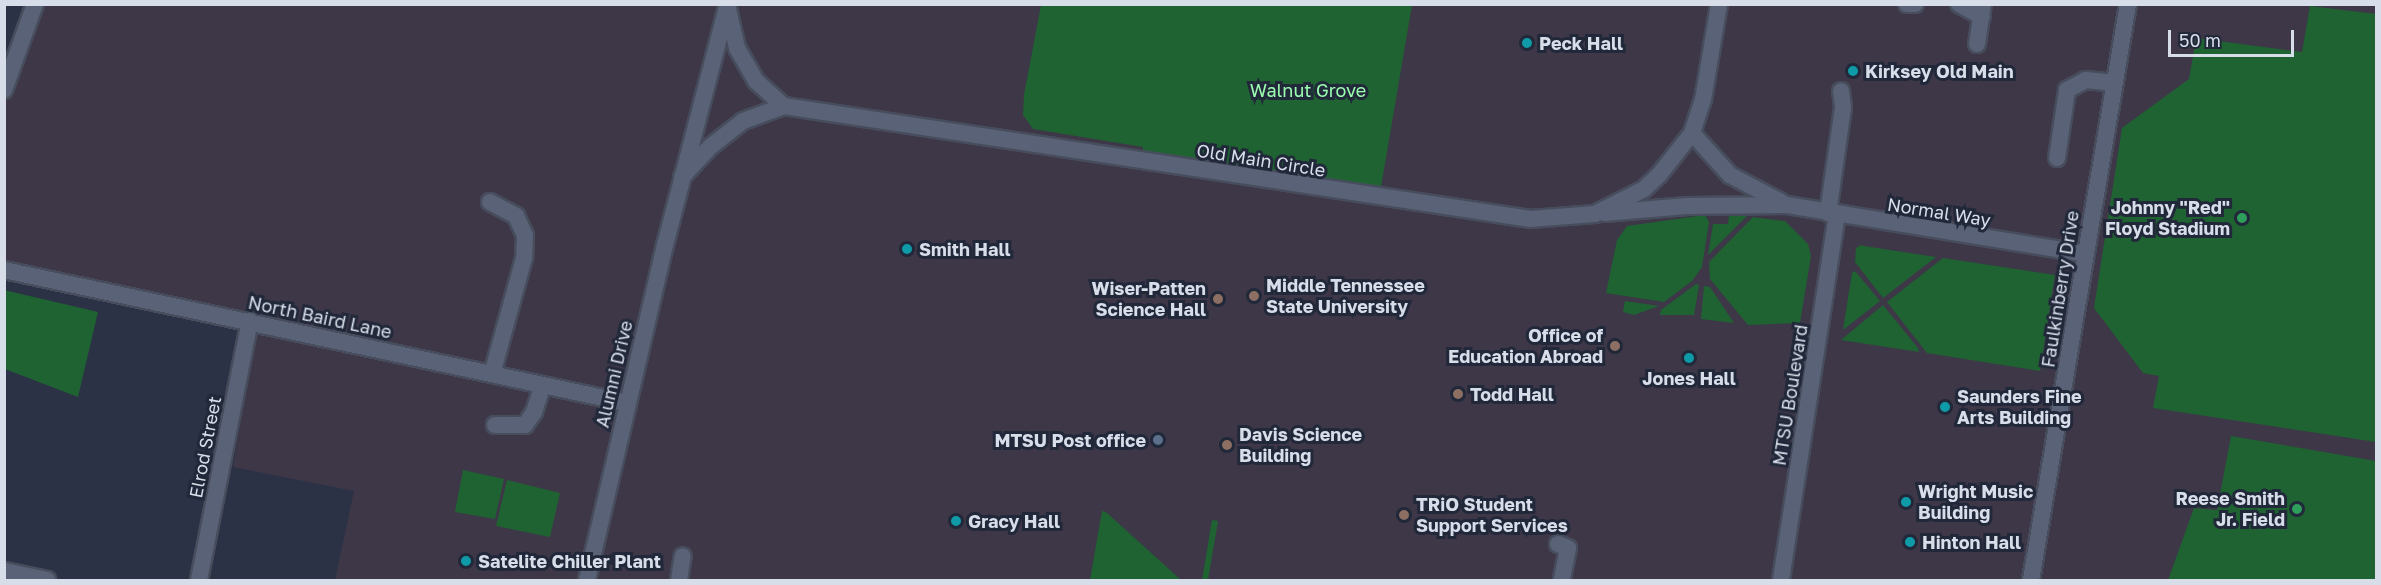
<!DOCTYPE html>
<style>
body{margin:0}
#map{position:relative;width:2381px;height:585px;overflow:hidden;background:#2b3245;font-family:"Golos Text",sans-serif}
div>[style]{position:absolute}
.education>*{inset:0;background:#3d3748}
.green>*{inset:0;background:#1f6332}
.roads{filter:drop-shadow(2px 0 #474d5c) drop-shadow(-2px 0 #474d5c) drop-shadow(0 2px #474d5c) drop-shadow(0 -2px #474d5c)}
.minor>*{height:16px;margin:-8px;padding:0 8px;transform-origin:8px;border-radius:8px;background:#5a6277}
.dots>*{width:16px;height:16px;translate:-50% -50%;box-sizing:border-box;border:3px solid #21283a;border-radius:50%}
span{translate:-50% -50%;white-space:nowrap;text-align:center;line-height:1.15;-webkit-text-stroke:6px #21283a;paint-order:stroke}
.poi-label{font-size:18px;color:#d8dee9;font-weight:700}
.left{translate:0 -50%;text-align:left}
.right{translate:-100% -50%;text-align:right}
.park-label{font-size:18px;color:#9bfdaf}
.street-label{font-size:18px;color:#d8dee9}
.frame{position:absolute;inset:0;border:6px solid #d8dee9;pointer-events:none}
.scale{position:absolute;left:2168px;top:30px;width:126px;height:27px;box-sizing:border-box;border:3px solid #d8dee9;border-top:0;padding-left:8px;font-size:18px;line-height:21px;white-space:nowrap;color:#d8dee9;-webkit-text-stroke:4px #21283a;paint-order:stroke}
</style>
<div id="map">
<div class="education">
<div style="clip-path:polygon(33px 5px,2376px 5px,2376px 580px,335px 580px,354px 491px,233px 467px,257px 323px,5px 270px,5px 86px)"></div>
</div>
<div class="green">
<div style="clip-path:polygon(1041px 5px,1412px 5px,1381px 187px,1143px 151px,1143px 147px,1033px 129px,1023px 115px,1024px 95px)"></div>
<div style="clip-path:polygon(2310px 6px,2376px 14px,2376px 442px,2153px 408px,2159px 376px,2143px 373px,2094px 308px,2122px 128px,2189px 79px,2196px 38px,2302px 52px)"></div>
<div style="clip-path:polygon(1705px 215px,1709px 222px,1702px 267px,1692px 281px,1664px 302px,1606px 293px,1617px 240px,1627px 226px)"></div>
<div style="clip-path:polygon(1729px 215px,1747px 216px,1708px 255px,1713px 224px,1728px 224px)"></div>
<div style="clip-path:polygon(1753px 217px,1785px 221px,1808px 244px,1811px 256px,1800px 323px,1748px 325px,1710px 279px,1709px 262px)"></div>
<div style="clip-path:polygon(1861px 245px,1864px 246px,1936px 257px,1883px 298px,1855px 262px,1856px 248px)"></div>
<div style="clip-path:polygon(1943px 258px,2055px 275px,2040px 371px,1927px 353px,1887px 302px)"></div>
<div style="clip-path:polygon(1855px 271px,1880px 301px,1843px 330px,1852px 273px)"></div>
<div style="clip-path:polygon(1696px 284px,1699px 285px,1694px 315px,1660px 315px,1661px 310px)"></div>
<div style="clip-path:polygon(1704px 286px,1710px 287px,1734px 323px,1701px 319px)"></div>
<div style="clip-path:polygon(4px 290px,98px 312px,78px 397px,5px 369px)"></div>
<div style="clip-path:polygon(1625px 301px,1659px 306px,1634px 315px,1623px 312px)"></div>
<div style="clip-path:polygon(1883px 305px,1918px 348px,1919px 352px,1841px 340px)"></div>
<div style="clip-path:polygon(2231px 436px,2376px 461px,2376px 580px,2168px 580px,2194px 508px,2217px 510px)"></div>
<div style="clip-path:polygon(463px 470px,504px 479px,495px 519px,455px 512px)"></div>
<div style="clip-path:polygon(507px 480px,560px 493px,550px 537px,496px 526px)"></div>
<div style="clip-path:polygon(1102px 511px,1106px 512px,1181px 580px,1090px 580px)"></div>
<div style="clip-path:polygon(1212px 520px,1218px 521px,1208px 580px,1202px 580px)"></div>
</div>
<div class="roads">
<div class="minor">
<div style="left:727px;top:4px;width:45px;rotate:77.2deg"></div>
<div style="left:737px;top:48px;width:39px;rotate:60deg"></div>
<div style="left:757px;top:82px;width:36px;rotate:42deg"></div>
<div style="left:784px;top:106px;width:755px;rotate:8.61deg"></div>
<div style="left:1530px;top:219px;width:65px;rotate:-4.4deg"></div>
<div style="left:1595px;top:214px;width:55px;rotate:-27deg"></div>
<div style="left:1644px;top:189px;width:21px;rotate:-43deg"></div>
<div style="left:1659px;top:175px;width:53px;rotate:-51.8deg"></div>
<div style="left:1692px;top:133px;width:35px;rotate:-72deg"></div>
<div style="left:1703px;top:100px;width:97px;rotate:-80.5deg"></div>
<div style="left:1907px;top:4px;width:8px"></div>
<div style="left:1959px;top:4px;width:26px;rotate:29deg"></div>
<div style="left:1977px;top:44px;width:40px;rotate:-81.5deg"></div>
<div style="left:4px;top:90px;width:91px;rotate:-70.2deg"></div>
<div style="left:1692px;top:133px;width:57px;rotate:47.9deg"></div>
<div style="left:1730px;top:175px;width:58px;rotate:27.9deg"></div>
<div style="left:2057px;top:158px;width:69px;rotate:-81.6deg"></div>
<div style="left:2067px;top:90px;width:21px;rotate:-28deg"></div>
<div style="left:2086px;top:80px;width:27px;rotate:6deg"></div>
<div style="left:682px;top:177px;width:41px;rotate:-47deg"></div>
<div style="left:710px;top:147px;width:42px;rotate:-38.2deg"></div>
<div style="left:743px;top:121px;width:44px;rotate:-20.1deg"></div>
<div style="left:490px;top:202px;width:30px;rotate:28deg"></div>
<div style="left:516px;top:216px;width:21px;rotate:65deg"></div>
<div style="left:525px;top:235px;width:23px;rotate:92deg"></div>
<div style="left:524px;top:258px;width:120px;rotate:105.4deg"></div>
<div style="left:1605px;top:213px;width:82px;rotate:-4.9deg"></div>
<div style="left:1687px;top:206px;width:100px;rotate:-0.6deg"></div>
<div style="left:1787px;top:205px;width:303px;rotate:9.3deg"></div>
<div style="left:1828px;top:213px;width:107px;rotate:-81.9deg"></div>
<div style="left:1843px;top:107px;width:16px;rotate:-97deg"></div>
<div style="left:4px;top:270px;width:637px;rotate:12.05deg"></div>
<div style="left:495px;top:425px;width:30px"></div>
<div style="left:525px;top:425px;width:16px;rotate:-55deg"></div>
<div style="left:534px;top:412px;width:28px;rotate:-72deg"></div>
<div style="left:1558px;top:544px;width:11px;rotate:22deg"></div>
<div style="left:1568px;top:548px;width:33px;rotate:101deg"></div>
<div style="left:4px;top:571px;width:44px;rotate:11.8deg"></div>
<div style="left:199px;top:580px;width:264px;rotate:-78.9deg"></div>
<div style="left:587px;top:580px;width:344px;rotate:-76.9deg"></div>
<div style="left:665px;top:245px;width:246px;rotate:-75.4deg"></div>
<div style="left:679px;top:580px;width:24px;rotate:-81deg"></div>
<div style="left:1781px;top:580px;width:368px;rotate:-81.3deg"></div>
<div style="left:2031px;top:580px;width:584px;rotate:-80.44deg"></div>
</div>
</div>
<div class="dots">
<div style="left:1527px;top:43px;background:#0f9aa8"></div>
<div style="left:1853px;top:71px;background:#0f9aa8"></div>
<div style="left:2242px;top:218px;background:#2e9e5b"></div>
<div style="left:907px;top:249px;background:#0f9aa8"></div>
<div style="left:1254px;top:296px;background:#8d6e63"></div>
<div style="left:1218px;top:299px;background:#8d6e63"></div>
<div style="left:1615px;top:346px;background:#8d6e63"></div>
<div style="left:1689px;top:358px;background:#0f9aa8"></div>
<div style="left:1458px;top:394px;background:#8d6e63"></div>
<div style="left:1945px;top:407px;background:#0f9aa8"></div>
<div style="left:1158px;top:440px;background:#5c6f8a"></div>
<div style="left:1227px;top:445px;background:#8d6e63"></div>
<div style="left:1906px;top:502px;background:#0f9aa8"></div>
<div style="left:2297px;top:509px;background:#2e9e5b"></div>
<div style="left:1404px;top:515px;background:#8d6e63"></div>
<div style="left:956px;top:521px;background:#0f9aa8"></div>
<div style="left:1910px;top:542px;background:#0f9aa8"></div>
<div style="left:466px;top:561px;background:#0f9aa8"></div>
</div>
<div class="poi-label">
<span class="left" style="left:1539px;top:43px">Peck Hall</span>
<span class="left" style="left:1865px;top:71px">Kirksey Old Main</span>
<span class="right" style="left:2230px;top:218px">Johnny "Red"<br>Floyd Stadium</span>
<span class="left" style="left:919px;top:249px">Smith Hall</span>
<span class="left" style="left:1266px;top:296px">Middle Tennessee<br>State University</span>
<span class="right" style="left:1206px;top:299px">Wiser-Patten<br>Science Hall</span>
<span class="right" style="left:1603px;top:346px">Office of<br>Education Abroad</span>
<span style="left:1689px;top:378px">Jones Hall</span>
<span class="left" style="left:1470px;top:394px">Todd Hall</span>
<span class="left" style="left:1957px;top:407px">Saunders Fine<br>Arts Building</span>
<span class="left" style="left:1239px;top:445px">Davis Science<br>Building</span>
<span class="right" style="left:1146px;top:440px">MTSU Post office</span>
<span class="left" style="left:1918px;top:502px">Wright Music<br>Building</span>
<span class="right" style="left:2285px;top:509px">Reese Smith<br>Jr. Field</span>
<span class="left" style="left:1416px;top:515px">TRiO Student<br>Support Services</span>
<span class="left" style="left:968px;top:521px">Gracy Hall</span>
<span class="left" style="left:1922px;top:542px">Hinton Hall</span>
<span class="left" style="left:478px;top:561px">Satelite Chiller Plant</span>
</div>
<div class="park-label">
<span style="left:1308px;top:90px">Walnut Grove</span>
</div>
<div class="street-label">
<span style="left:1261px;top:160px;rotate:9deg">Old Main Circle</span>
<span style="left:1939px;top:212px;rotate:9deg">Normal Way</span>
<span style="left:2060px;top:289px;rotate:-81deg">Faulkinberry Drive</span>
<span style="left:320px;top:317px;rotate:12deg">North Baird Lane</span>
<span style="left:614px;top:374px;rotate:-77deg">Alumni Drive</span>
<span style="left:1790px;top:395px;rotate:-81deg">MTSU Boulevard</span>
<span style="left:205px;top:447px;rotate:-79deg">Elrod Street</span>
</div>
<div class="frame"></div>
<div class="scale">50 m</div>
</div>
